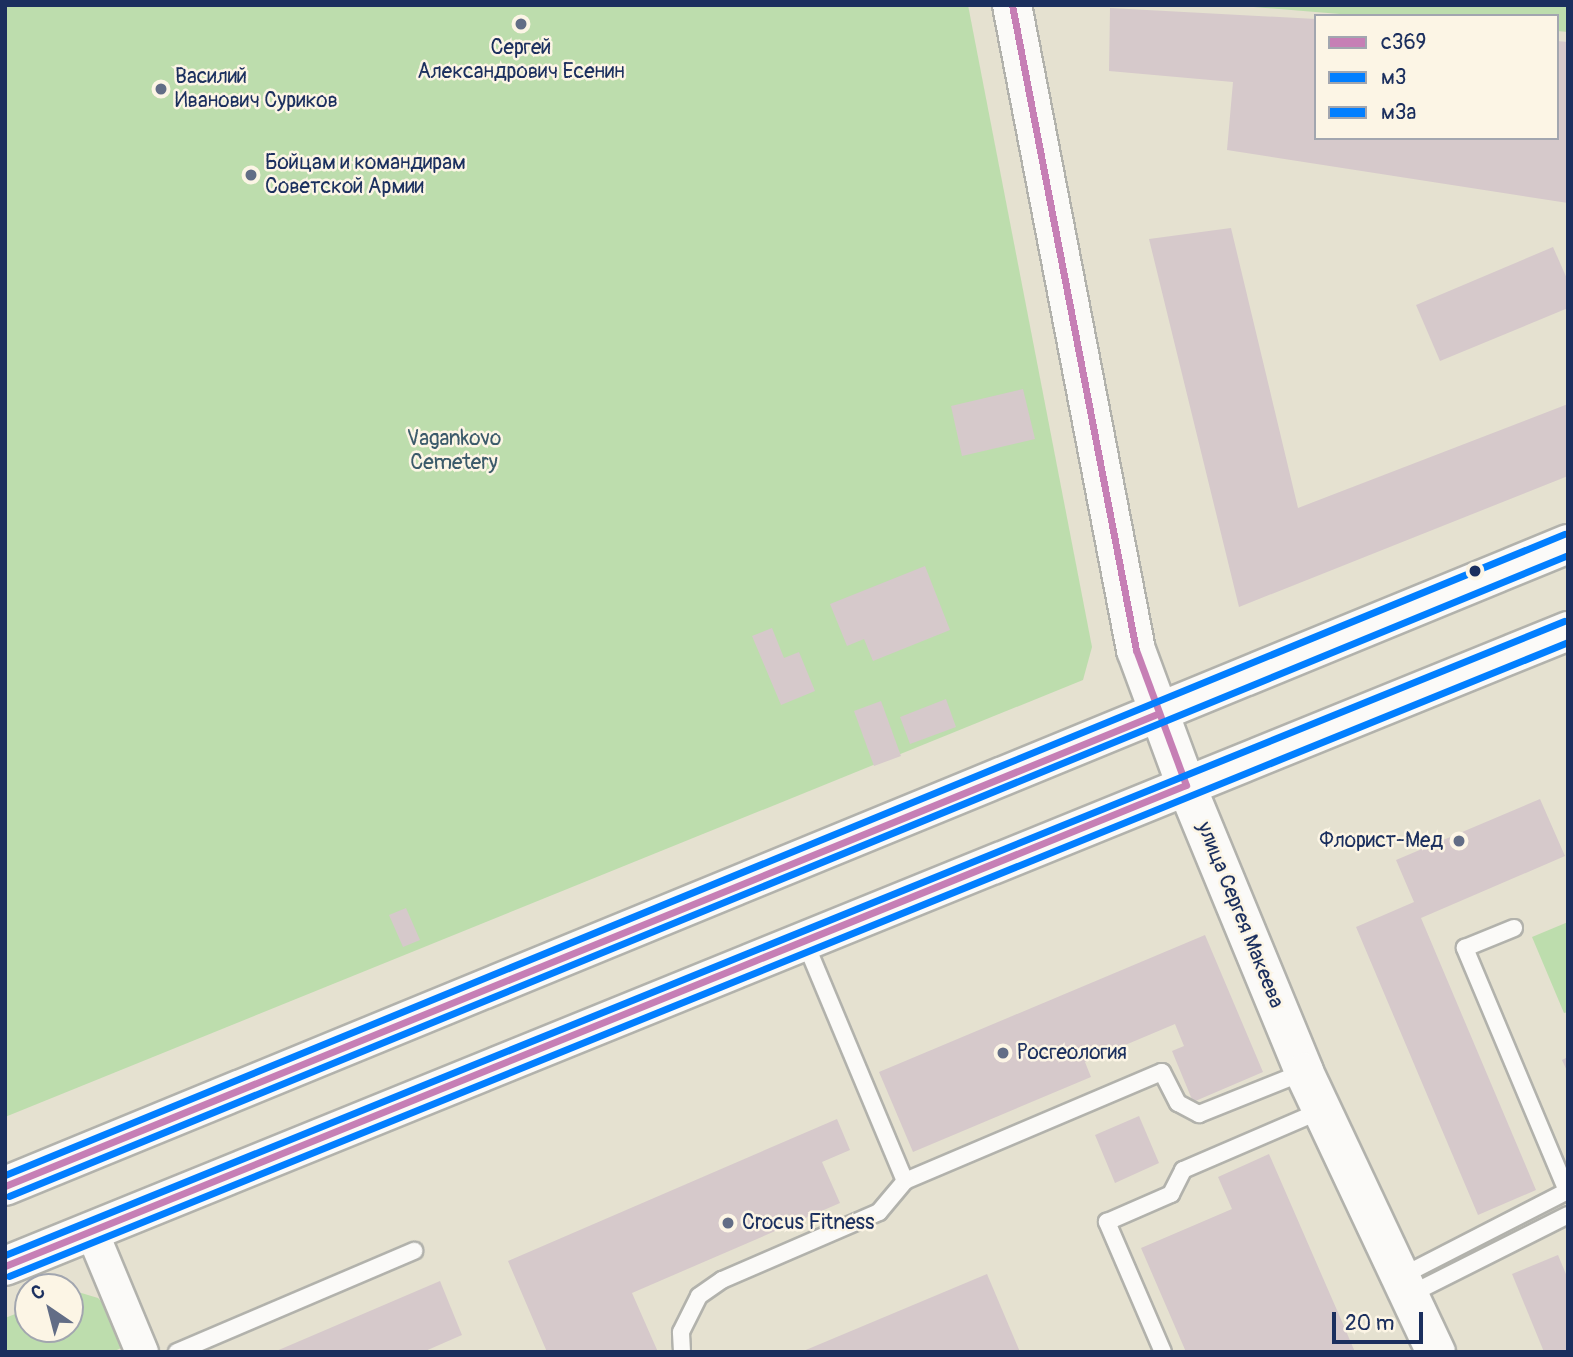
<!DOCTYPE html>
<meta charset="utf-8">
<style>
body{margin:0}
#map{position:relative;width:1573px;height:1357px;overflow:hidden;background:#e5e1d0;font-family:Pangolin,sans-serif}
div>[style]{position:absolute}
.green>*{inset:0;background:#bdddad}
.building>*{inset:0;background:#d6c9cb}
.roads{filter:drop-shadow(2px 0 #b2b2ac) drop-shadow(-2px 0 #b2b2ac) drop-shadow(0 2px #b2b2ac) drop-shadow(0 -2px #b2b2ac)}
.service>*{height:16px;margin:-8px;padding:0 8px;transform-origin:8px;border-radius:8px;background:#fbfaf8}
.minor>*{height:32px;margin:-16px;padding:0 16px;transform-origin:16px;border-radius:16px;background:#fbfaf8}
.tertiary>*{height:38px;margin:-19px;padding:0 19px;transform-origin:19px;border-radius:19px;background:#fbfaf8}
.secondary>*{height:38px;margin:-19px;padding:0 19px;transform-origin:19px;border-radius:19px;background:#fbfaf8}
.primary>*{height:38px;margin:-19px;padding:0 19px;transform-origin:19px;border-radius:19px;background:#fbfaf8}
.bus-1>*{height:7px;margin:-3.5px;padding:0 3.5px;transform-origin:3.5px;border-radius:3.5px;background:#c67fb5}
.bus-2>*{height:7px;margin:-3.5px;padding:0 3.5px;transform-origin:3.5px;border-radius:3.5px;background:#027fff}
.bus-3>*{height:7px;margin:-3.5px;padding:0 3.5px;transform-origin:3.5px;border-radius:3.5px;background:#027fff}
.dots>*{width:19px;height:19px;translate:-50% -50%;box-sizing:border-box;border:4px solid #fcf5e5;border-radius:50%}
span{translate:-50% -50%;white-space:nowrap;text-align:center;line-height:1.15;-webkit-text-stroke:5px #fcf5e5;paint-order:stroke}
.poi-label{font-size:21px;color:#1b2f5e}
.left{translate:0 -50%;text-align:left}
.right{translate:-100% -50%;text-align:right}
.park-label{font-size:21px;color:#3b5a6a}
.street-label{font-size:21px;color:#1b2f5e}
.frame{position:absolute;inset:0;border:7px solid #1b2f5e;pointer-events:none}
.legend{position:absolute;left:1314px;top:14px;width:245px;height:126px;box-sizing:border-box;background:#fcf5e5;border:2px solid #a2a6af;margin:0;padding:9px 12px;list-style:none;font-size:21px;color:#1b2f5e}
.legend li{display:flex;align-items:center;gap:14px;height:35px}
.legend b{width:35px;border:2px solid #a2a6af}
.north{position:absolute;left:14px;top:1273px;width:70px;height:70px;box-sizing:border-box;background:#fcf5e5;border:2px solid #a2a6af;border-radius:50%;rotate:325deg;font-size:19px;font-weight:700;line-height:28px;text-align:center;color:#1b2f5e}
.north::after{content:'';display:block;margin:auto;width:24px;height:32px;background:#626d86;clip-path:polygon(50% 0,100% 100%,50% 72%,0 100%)}
.scale{position:absolute;left:1332px;top:1312px;width:91px;height:32px;box-sizing:border-box;border:4px solid #1b2f5e;border-top:0;padding-left:9px;font-size:21px;line-height:24px;white-space:nowrap;color:#1b2f5e;-webkit-text-stroke:5px #fcf5e5;paint-order:stroke}
</style>
<div id="map">
<div class="green">
<div style="clip-path:polygon(5px 5px,968px 5px,1092px 647px,1083px 680px,5px 1117px)"></div>
<div style="clip-path:polygon(1229px 5px,1568px 5px,1568px 32px,1557px 31px,1557px 16px,1364px 16px)"></div>
<div style="clip-path:polygon(1568px 922px,1568px 1012px,1564px 1013px,1532px 937px)"></div>
<div style="clip-path:polygon(78px 1292px,98px 1298px,110px 1310px,125px 1346px,113px 1352px,5px 1352px,5px 1318px,28px 1309px,28px 1329px,70px 1329px,70px 1294px)"></div>
</div>
<div class="building">
<div style="clip-path:polygon(1110px 8px,1316px 19px,1316px 138px,1557px 138px,1557px 41px,1568px 42px,1568px 203px,1227px 150px,1233px 82px,1109px 71px)"></div>
<div style="clip-path:polygon(1231px 228px,1298px 508px,1568px 404px,1568px 476px,1239px 607px,1149px 239px)"></div>
<div style="clip-path:polygon(1553px 247px,1568px 281px,1568px 308px,1440px 361px,1416px 305px)"></div>
<div style="clip-path:polygon(1023px 389px,1035px 439px,962px 456px,951px 406px)"></div>
<div style="clip-path:polygon(925px 566px,950px 630px,873px 661px,864px 639px,847px 646px,830px 604px)"></div>
<div style="clip-path:polygon(772px 628px,784px 658px,799px 652px,815px 691px,781px 705px,752px 636px)"></div>
<div style="clip-path:polygon(946px 699px,956px 727px,910px 744px,900px 717px)"></div>
<div style="clip-path:polygon(881px 701px,901px 756px,874px 766px,854px 711px)"></div>
<div style="clip-path:polygon(1540px 799px,1565px 856px,1421px 918px,1536px 1190px,1478px 1215px,1356px 927px,1414px 902px,1396px 860px)"></div>
<div style="clip-path:polygon(406px 908px,420px 940px,403px 947px,389px 915px)"></div>
<div style="clip-path:polygon(1205px 935px,1263px 1072px,1193px 1102px,1172px 1051px,1184px 1046px,1175px 1024px,1085px 1062px,1091px 1077px,913px 1152px,879px 1072px)"></div>
<div style="clip-path:polygon(1568px 1057px,1568px 1073px,1562px 1060px)"></div>
<div style="clip-path:polygon(1139px 1116px,1159px 1163px,1115px 1183px,1095px 1135px)"></div>
<div style="clip-path:polygon(837px 1119px,850px 1150px,822px 1162px,840px 1203px,632px 1293px,658px 1352px,547px 1352px,508px 1261px)"></div>
<div style="clip-path:polygon(1269px 1154px,1343px 1324px,1355px 1352px,1186px 1352px,1141px 1248px,1232px 1209px,1218px 1177px)"></div>
<div style="clip-path:polygon(1558px 1255px,1568px 1279px,1568px 1352px,1544px 1352px,1512px 1274px)"></div>
<div style="clip-path:polygon(987px 1274px,1020px 1352px,801px 1352px)"></div>
<div style="clip-path:polygon(440px 1281px,462px 1335px,423px 1352px,274px 1352px)"></div>
</div>
<div class="roads">
<div class="service">
<div style="left:905px;top:1181px;width:279px;rotate:-23deg"></div>
<div style="left:1162px;top:1072px;width:35px;rotate:63deg"></div>
<div style="left:1178px;top:1103px;width:24px;rotate:28deg"></div>
<div style="left:1199px;top:1114px;width:113px;rotate:-21.8deg"></div>
<div style="left:1400px;top:1277px;width:188px;rotate:-27.2deg"></div>
<div style="left:1567px;top:1191px;width:264px;rotate:-112.8deg"></div>
<div style="left:1465px;top:948px;width:53px;rotate:-22.2deg"></div>
<div style="left:1409px;top:1295px;width:178px;rotate:-26.7deg"></div>
<div style="left:177px;top:1352px;width:258px;rotate:-23.1deg"></div>
<div style="left:682px;top:1352px;width:20px;rotate:-93deg"></div>
<div style="left:681px;top:1332px;width:40px;rotate:-63.4deg"></div>
<div style="left:699px;top:1296px;width:28px;rotate:-35deg"></div>
<div style="left:722px;top:1280px;width:171px;rotate:-23.4deg"></div>
<div style="left:879px;top:1212px;width:40px;rotate:-50deg"></div>
<div style="left:905px;top:1181px;width:261px;rotate:-112.7deg"></div>
<div style="left:1163px;top:1352px;width:142px;rotate:-113.3deg"></div>
<div style="left:1107px;top:1222px;width:70px;rotate:-23.6deg"></div>
<div style="left:1171px;top:1194px;width:27px;rotate:-63deg"></div>
<div style="left:1183px;top:1170px;width:151px;rotate:-23.3deg"></div>
</div>
<div class="minor">
<div style="left:92px;top:1232px;width:130px;rotate:67.4deg"></div>
</div>
<div class="tertiary">
<div style="left:1186px;top:785px;width:310px;rotate:67.6deg"></div>
<div style="left:1304px;top:1072px;width:310px;rotate:64.8deg"></div>
</div>
<div class="secondary">
<div style="left:1012px;top:5px;width:657px;rotate:79.12deg"></div>
<div style="left:1136px;top:650px;width:144px;rotate:69.7deg"></div>
</div>
<div class="primary">
<div style="left:5px;top:1186px;width:1690px;rotate:-22.33deg"></div>
<div style="left:5px;top:1266px;width:1687px;rotate:-22.11deg"></div>
</div>
</div>
<div class="bus-1">
<div style="left:5px;top:1186px;width:1245px;rotate:-22.28deg"></div>
<div style="left:5px;top:1266px;width:1275px;rotate:-22.16deg"></div>
<div style="left:1186px;top:785px;width:144px;rotate:-110.3deg"></div>
<div style="left:1136px;top:650px;width:657px;rotate:-100.88deg"></div>
</div>
<div class="bus-2">
<div style="left:9px;top:1196px;width:1686px;rotate:-22.35deg"></div>
<div style="left:9px;top:1276px;width:1683px;rotate:-22.13deg"></div>
</div>
<div class="bus-3">
<div style="left:5px;top:1175px;width:1686px;rotate:-22.35deg"></div>
<div style="left:5px;top:1255px;width:1683px;rotate:-22.13deg"></div>
</div>
<div class="dots">
<div style="left:521px;top:24px;background:#626d86"></div>
<div style="left:161px;top:89px;background:#626d86"></div>
<div style="left:251px;top:175px;background:#626d86"></div>
<div style="left:1475px;top:571px;background:#1b2f5e"></div>
<div style="left:1459px;top:841px;background:#626d86"></div>
<div style="left:1003px;top:1053px;background:#626d86"></div>
<div style="left:728px;top:1223px;background:#626d86"></div>
</div>
<div class="poi-label">
<span style="left:521px;top:60px">Сергей<br>Александрович Есенин</span>
<span class="left" style="left:175px;top:89px">Василий<br>Иванович Суриков</span>
<span class="left" style="left:265px;top:175px">Бойцам и командирам<br>Советской Армии</span>
<span class="right" style="left:1443px;top:841px">Флорист-Мед</span>
<span class="left" style="left:1017px;top:1053px">Росгеология</span>
<span class="left" style="left:742px;top:1223px">Crocus Fitness</span>
</div>
<div class="park-label">
<span style="left:454px;top:451px">Vagankovo<br>Cemetery</span>
</div>
<div class="street-label">
<span style="left:1240px;top:915px;rotate:68deg">улица Сергея Макеева</span>
</div>
<div class="frame"></div>
<ul class="legend">
<li><b style="height:9px;background:#c67fb5"></b>с369</li>
<li><b style="height:9px;background:#027fff"></b>м3</li>
<li><b style="height:9px;background:#027fff"></b>м3а</li>
</ul>
<div class="north">С</div>
<div class="scale">20 m</div>
</div>
